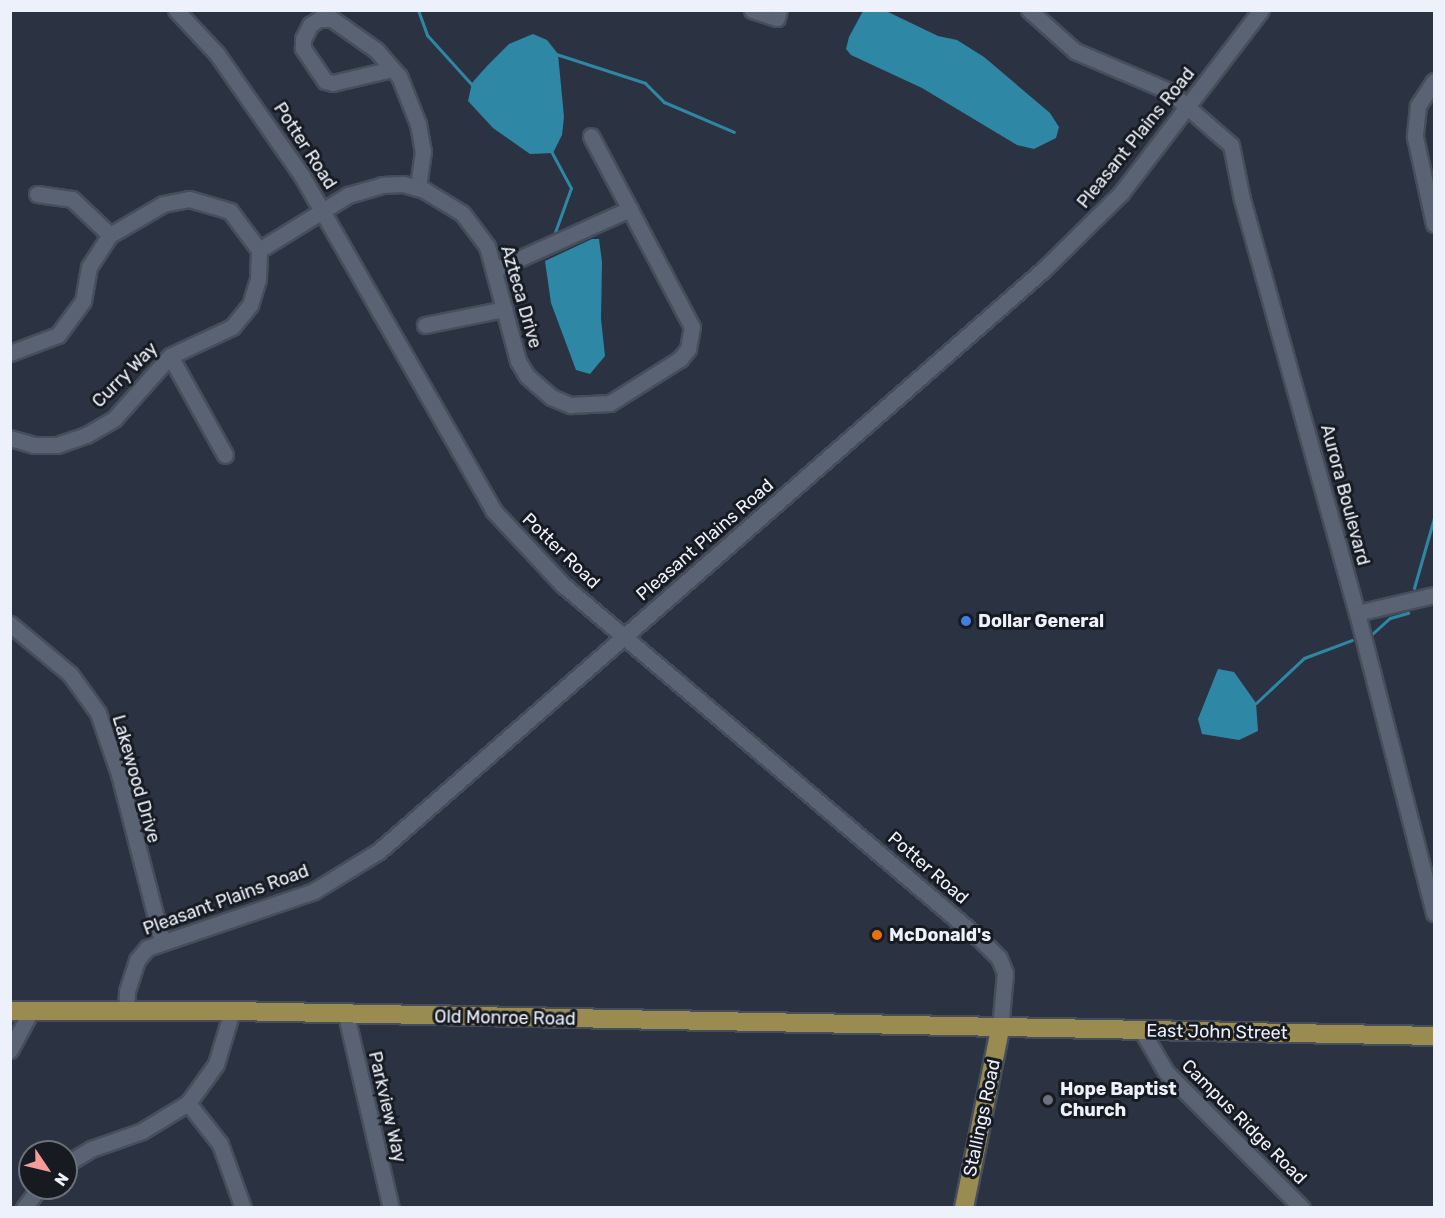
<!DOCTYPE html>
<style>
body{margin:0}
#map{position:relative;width:1445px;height:1218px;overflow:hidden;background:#2b3342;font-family:Rubik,sans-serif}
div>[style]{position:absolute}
.water>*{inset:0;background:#2e88a5}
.stream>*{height:3px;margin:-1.5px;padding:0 1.5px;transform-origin:1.5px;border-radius:1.5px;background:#2e88a5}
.roads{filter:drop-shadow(2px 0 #474e5b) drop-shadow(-2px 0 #474e5b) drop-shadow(0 2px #474e5b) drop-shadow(0 -2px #474e5b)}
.minor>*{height:15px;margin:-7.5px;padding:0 7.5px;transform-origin:7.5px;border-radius:7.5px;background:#596373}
.major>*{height:18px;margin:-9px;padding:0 9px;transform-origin:9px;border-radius:9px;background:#9a8b51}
.dots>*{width:16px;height:16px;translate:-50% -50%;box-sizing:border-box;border:3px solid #171b21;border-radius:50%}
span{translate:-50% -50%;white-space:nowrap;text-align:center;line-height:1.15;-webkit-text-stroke:6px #171b21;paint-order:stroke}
.street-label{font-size:18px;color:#ecf1fb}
.poi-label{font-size:18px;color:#ecf1fb;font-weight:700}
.left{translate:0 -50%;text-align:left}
.frame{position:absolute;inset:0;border:12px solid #ecf1fb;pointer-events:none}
.north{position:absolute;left:18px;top:1140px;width:60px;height:60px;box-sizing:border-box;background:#171b21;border:2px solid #6c7178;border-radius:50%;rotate:125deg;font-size:16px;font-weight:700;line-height:24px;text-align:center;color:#ecf1fb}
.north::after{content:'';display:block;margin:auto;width:21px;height:27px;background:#f59b99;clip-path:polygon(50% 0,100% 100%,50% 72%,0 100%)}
</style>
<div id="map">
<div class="water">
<div style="clip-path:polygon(863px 11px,886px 11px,938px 36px,957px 40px,984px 57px,1050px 113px,1059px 127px,1056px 138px,1034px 149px,1017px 145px,922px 88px,851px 55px,846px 49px,849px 37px)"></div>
<div style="clip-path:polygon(533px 34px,547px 40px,558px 54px,564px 117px,562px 135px,553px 153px,530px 154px,493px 128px,468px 101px,472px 83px,487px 66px,509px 44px)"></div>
<div style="clip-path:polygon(592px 239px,599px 239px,602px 262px,601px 319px,605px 356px,590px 374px,576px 370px,551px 303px,545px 261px)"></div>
<div style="clip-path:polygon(1218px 669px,1234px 672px,1256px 703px,1258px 731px,1239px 740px,1202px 734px,1198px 719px)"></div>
</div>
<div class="stream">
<div style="left:418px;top:10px;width:27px;rotate:70deg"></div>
<div style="left:427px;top:35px;width:70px;rotate:47.9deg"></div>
<div style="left:556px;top:54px;width:94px;rotate:18deg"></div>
<div style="left:645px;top:83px;width:27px;rotate:45deg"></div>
<div style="left:664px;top:102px;width:76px;rotate:23.2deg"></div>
<div style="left:551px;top:151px;width:42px;rotate:61.6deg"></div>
<div style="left:571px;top:188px;width:50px;rotate:109.9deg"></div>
<div style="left:1414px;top:588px;width:73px;rotate:-74.1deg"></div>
<div style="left:1372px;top:634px;width:24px;rotate:-42deg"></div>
<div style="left:1390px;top:618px;width:19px;rotate:-16deg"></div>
<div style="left:1256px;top:703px;width:66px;rotate:-43.2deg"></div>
<div style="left:1304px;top:658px;width:51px;rotate:-20.6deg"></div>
</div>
<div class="roads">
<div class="minor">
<div style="left:176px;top:10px;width:60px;rotate:47deg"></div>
<div style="left:217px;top:54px;width:149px;rotate:55.1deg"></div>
<div style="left:302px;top:176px;width:385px;rotate:60.2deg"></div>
<div style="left:493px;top:510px;width:101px;rotate:47deg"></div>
<div style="left:562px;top:584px;width:550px;rotate:40.35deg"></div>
<div style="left:981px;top:940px;width:25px;rotate:45deg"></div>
<div style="left:999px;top:958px;width:16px;rotate:68deg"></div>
<div style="left:1005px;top:973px;width:56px;rotate:95.1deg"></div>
<div style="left:752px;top:10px;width:26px;rotate:18deg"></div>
<div style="left:777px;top:18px;width:8px;rotate:-76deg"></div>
<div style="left:1029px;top:10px;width:62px;rotate:41.7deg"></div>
<div style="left:1075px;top:51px;width:102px;rotate:23.1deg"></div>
<div style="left:1169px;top:91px;width:82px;rotate:41.1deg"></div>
<div style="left:1231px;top:145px;width:55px;rotate:78.5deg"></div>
<div style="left:1242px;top:199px;width:430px;rotate:74.5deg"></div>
<div style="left:1357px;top:613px;width:310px;rotate:75.6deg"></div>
<div style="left:392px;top:69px;width:61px;rotate:166.7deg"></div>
<div style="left:333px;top:83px;width:8px;rotate:-166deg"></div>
<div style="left:325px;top:81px;width:40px;rotate:-124deg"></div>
<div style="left:303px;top:48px;width:9px;rotate:-90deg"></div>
<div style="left:303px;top:39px;width:16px;rotate:-63deg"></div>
<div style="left:310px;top:25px;width:11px;rotate:-34deg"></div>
<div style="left:319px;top:19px;width:13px"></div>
<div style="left:332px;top:19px;width:54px;rotate:35.2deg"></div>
<div style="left:376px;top:50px;width:35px;rotate:49deg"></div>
<div style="left:399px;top:76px;width:52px;rotate:68.4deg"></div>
<div style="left:418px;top:124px;width:27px;rotate:80deg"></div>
<div style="left:423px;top:151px;width:37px;rotate:98deg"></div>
<div style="left:1434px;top:81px;width:30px;rotate:123deg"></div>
<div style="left:1418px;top:106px;width:31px;rotate:96deg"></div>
<div style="left:1415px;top:137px;width:89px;rotate:77.7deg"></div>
<div style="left:37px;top:194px;width:35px;rotate:8deg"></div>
<div style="left:72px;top:199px;width:52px;rotate:43.5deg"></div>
<div style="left:259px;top:250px;width:105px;rotate:-31.7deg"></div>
<div style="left:348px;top:195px;width:35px;rotate:-16deg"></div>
<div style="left:382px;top:185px;width:21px;rotate:-3deg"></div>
<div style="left:403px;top:184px;width:22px;rotate:16deg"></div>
<div style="left:424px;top:190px;width:44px;rotate:31.2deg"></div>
<div style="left:462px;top:213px;width:41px;rotate:52.9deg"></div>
<div style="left:487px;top:246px;width:119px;rotate:74.9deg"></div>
<div style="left:518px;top:361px;width:17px;rotate:59deg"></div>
<div style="left:527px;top:376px;width:32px;rotate:41deg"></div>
<div style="left:551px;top:397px;width:21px;rotate:23deg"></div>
<div style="left:570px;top:405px;width:40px;rotate:-2.9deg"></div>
<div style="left:610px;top:403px;width:83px;rotate:-32.2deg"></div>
<div style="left:680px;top:359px;width:13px;rotate:-51deg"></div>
<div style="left:688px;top:349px;width:22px;rotate:-80deg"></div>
<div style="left:692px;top:327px;width:216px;rotate:-117.9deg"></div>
<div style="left:494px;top:270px;width:149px;rotate:-24.2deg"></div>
<div style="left:425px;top:325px;width:81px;rotate:-11.4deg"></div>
<div style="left:10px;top:353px;width:51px;rotate:-20.6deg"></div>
<div style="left:58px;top:335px;width:42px;rotate:-53.7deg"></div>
<div style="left:83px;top:301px;width:35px;rotate:-80deg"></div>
<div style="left:89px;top:267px;width:38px;rotate:-57deg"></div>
<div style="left:110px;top:235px;width:61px;rotate:-30.3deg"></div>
<div style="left:163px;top:204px;width:26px;rotate:-11deg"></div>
<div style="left:189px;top:199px;width:43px;rotate:16.3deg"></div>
<div style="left:230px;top:211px;width:49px;rotate:53.4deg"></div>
<div style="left:259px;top:250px;width:29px;rotate:92deg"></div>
<div style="left:258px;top:279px;width:27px;rotate:107deg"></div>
<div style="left:250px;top:305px;width:28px;rotate:129deg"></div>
<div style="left:232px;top:327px;width:68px;rotate:154.9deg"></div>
<div style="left:170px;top:356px;width:84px;rotate:131.6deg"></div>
<div style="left:114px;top:419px;width:32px;rotate:150deg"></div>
<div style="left:86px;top:435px;width:31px;rotate:161deg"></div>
<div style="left:57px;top:445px;width:23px;rotate:180deg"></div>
<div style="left:34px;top:445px;width:25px;rotate:-164deg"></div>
<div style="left:170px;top:356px;width:113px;rotate:60.9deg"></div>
<div style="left:1357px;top:613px;width:79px;rotate:-13.2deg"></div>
<div style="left:10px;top:624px;width:78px;rotate:39.8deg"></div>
<div style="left:70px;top:674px;width:48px;rotate:54.3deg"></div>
<div style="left:98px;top:713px;width:65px;rotate:71deg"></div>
<div style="left:119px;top:774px;width:173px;rotate:75.6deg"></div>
<div style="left:126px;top:1011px;width:20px;rotate:-87deg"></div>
<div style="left:127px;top:991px;width:33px;rotate:-72deg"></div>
<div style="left:137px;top:960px;width:16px;rotate:-50deg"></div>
<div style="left:147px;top:948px;width:176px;rotate:-18.8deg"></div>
<div style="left:314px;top:891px;width:76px;rotate:-31.6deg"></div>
<div style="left:379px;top:851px;width:882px;rotate:-41.19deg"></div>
<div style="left:1043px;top:270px;width:110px;rotate:-44.6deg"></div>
<div style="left:1121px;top:193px;width:230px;rotate:-52.6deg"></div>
<div style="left:346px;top:1015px;width:198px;rotate:76.9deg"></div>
<div style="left:1142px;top:1031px;width:48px;rotate:59.7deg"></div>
<div style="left:1166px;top:1072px;width:192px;rotate:45deg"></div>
<div style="left:10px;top:1050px;width:44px;rotate:-61.7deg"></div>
<div style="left:188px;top:1103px;width:52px;rotate:52deg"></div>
<div style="left:220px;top:1144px;width:68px;rotate:70.2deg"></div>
<div style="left:66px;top:1164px;width:29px;rotate:-31deg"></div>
<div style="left:91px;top:1149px;width:54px;rotate:-19.4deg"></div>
<div style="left:142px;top:1131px;width:54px;rotate:-31.3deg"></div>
<div style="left:188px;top:1103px;width:48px;rotate:-54.3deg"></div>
<div style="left:216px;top:1064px;width:55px;rotate:-73.2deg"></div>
<div style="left:24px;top:1208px;width:25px;rotate:-53deg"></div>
</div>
<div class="major">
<div style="left:10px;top:1011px;width:222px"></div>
<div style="left:232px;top:1011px;width:1202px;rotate:1.19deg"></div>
<div style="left:964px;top:1208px;width:183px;rotate:-78.6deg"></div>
</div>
</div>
<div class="dots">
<div style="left:966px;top:621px;background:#3f7fe0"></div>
<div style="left:877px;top:935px;background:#e8710a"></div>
<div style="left:1048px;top:1100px;background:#6b7280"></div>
</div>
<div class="street-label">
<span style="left:1136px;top:138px;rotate:-51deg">Pleasant Plains Road</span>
<span style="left:305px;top:146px;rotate:57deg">Potter Road</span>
<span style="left:521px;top:297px;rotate:74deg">Azteca Drive</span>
<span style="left:125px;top:375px;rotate:-45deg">Curry Way</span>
<span style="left:1345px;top:495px;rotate:75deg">Aurora Boulevard</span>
<span style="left:705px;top:540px;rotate:-41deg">Pleasant Plains Road</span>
<span style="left:561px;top:551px;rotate:44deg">Potter Road</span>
<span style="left:136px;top:779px;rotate:74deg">Lakewood Drive</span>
<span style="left:928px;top:868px;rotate:41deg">Potter Road</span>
<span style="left:226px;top:900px;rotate:-20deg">Pleasant Plains Road</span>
<span style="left:505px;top:1018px;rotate:1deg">Old Monroe Road</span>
<span style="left:1217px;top:1032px;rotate:1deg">East John Street</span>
<span style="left:387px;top:1107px;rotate:77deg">Parkview Way</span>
<span style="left:982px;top:1118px;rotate:-78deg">Stallings Road</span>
<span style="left:1244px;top:1122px;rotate:45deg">Campus Ridge Road</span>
</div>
<div class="poi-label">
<span class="left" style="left:978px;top:621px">Dollar General</span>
<span class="left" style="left:889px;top:935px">McDonald's</span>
<span class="left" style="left:1060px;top:1100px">Hope Baptist<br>Church</span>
</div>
<div class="frame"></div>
<div class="north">N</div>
</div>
